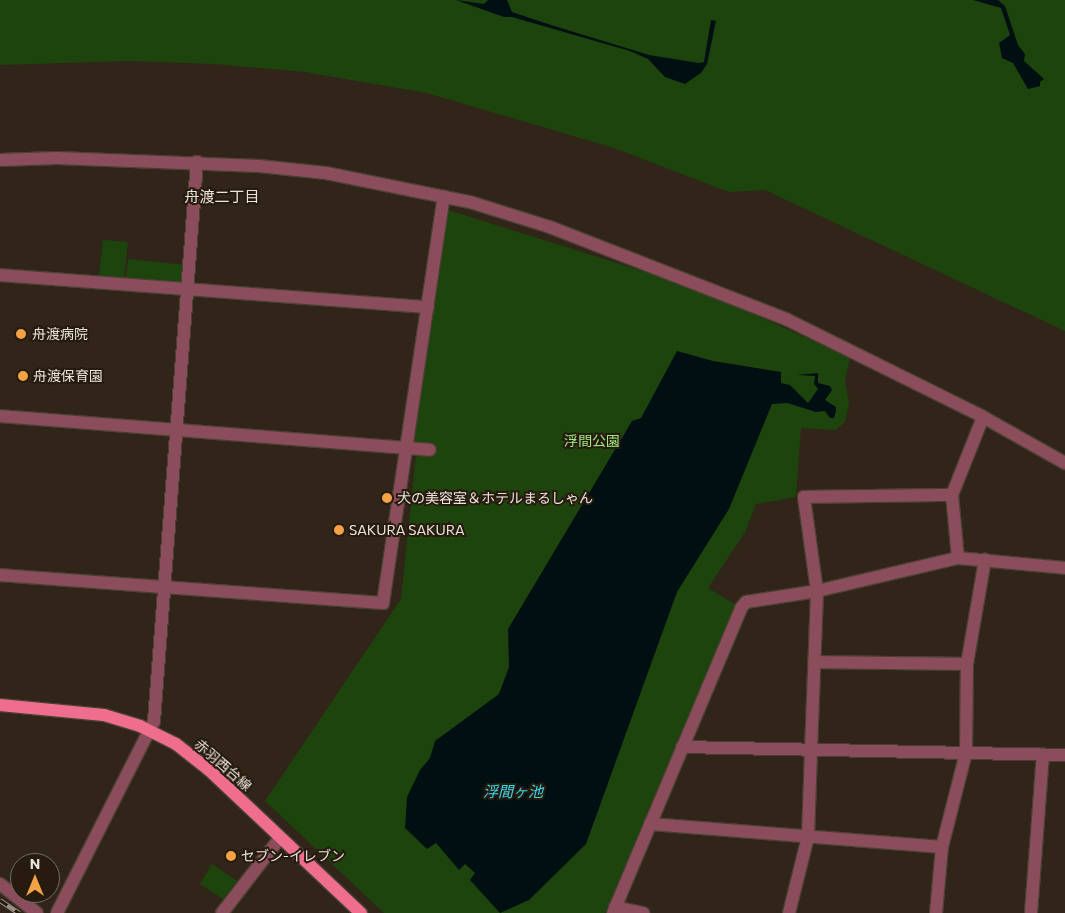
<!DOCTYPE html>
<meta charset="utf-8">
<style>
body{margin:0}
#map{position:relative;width:1065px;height:913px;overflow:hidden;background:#302518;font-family:Commissioner,"Noto Sans JP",sans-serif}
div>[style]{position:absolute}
.green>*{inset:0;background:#1d440d}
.water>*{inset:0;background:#001012}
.roads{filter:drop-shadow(1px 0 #4a4033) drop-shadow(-1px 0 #4a4033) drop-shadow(0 1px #4a4033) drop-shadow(0 -1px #4a4033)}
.minor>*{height:12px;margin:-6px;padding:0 6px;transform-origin:6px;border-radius:6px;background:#8b4d5b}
.major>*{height:12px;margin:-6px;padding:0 6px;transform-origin:6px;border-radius:6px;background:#ef6e8e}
.rail>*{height:5px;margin-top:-2.5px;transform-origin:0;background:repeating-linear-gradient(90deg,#261b0e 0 9px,#9d958a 0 18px);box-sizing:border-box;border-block:1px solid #9d958a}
.dots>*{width:14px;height:14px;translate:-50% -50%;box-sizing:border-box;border:2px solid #261b0e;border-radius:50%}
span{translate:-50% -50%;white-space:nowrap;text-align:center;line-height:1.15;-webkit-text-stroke:4px #261b0e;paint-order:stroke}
.poi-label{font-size:14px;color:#ebe4db}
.left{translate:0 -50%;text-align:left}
.park-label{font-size:14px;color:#9fee84}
.street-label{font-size:14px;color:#ebe4db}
.neighbourhood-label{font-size:15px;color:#ebe4db}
.water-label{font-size:15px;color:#38d7eb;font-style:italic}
.north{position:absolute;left:10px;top:853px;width:50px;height:50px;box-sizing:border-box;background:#261b0e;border:1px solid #756b60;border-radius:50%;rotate:0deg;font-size:14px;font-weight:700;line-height:20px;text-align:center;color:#ebe4db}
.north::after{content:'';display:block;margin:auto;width:18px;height:22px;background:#f4a344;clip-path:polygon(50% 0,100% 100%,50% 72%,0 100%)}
</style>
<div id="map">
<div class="green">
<div style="clip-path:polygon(0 0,1065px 0,1065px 331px,765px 190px,729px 192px,614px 148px,427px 93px,305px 72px,215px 64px,129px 61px,0 65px)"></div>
<div style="clip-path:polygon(448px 210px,690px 286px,850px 357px,845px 381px,849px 403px,845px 422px,835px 430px,801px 428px,796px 497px,756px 504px,745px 532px,708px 588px,736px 605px,605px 913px,384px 913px,265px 801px,401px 599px,416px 455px,415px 436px)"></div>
<div style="clip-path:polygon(103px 240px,128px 242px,124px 278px,99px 276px)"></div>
<div style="clip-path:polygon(128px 259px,186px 265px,185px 283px,126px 278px)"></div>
<div style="clip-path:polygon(212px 864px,237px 881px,223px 899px,200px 884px)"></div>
</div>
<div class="water">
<div style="clip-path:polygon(456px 0,484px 4px,488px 0,507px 0,512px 12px,548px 24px,649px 55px,699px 63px,704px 62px,711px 20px,716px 21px,707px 64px,701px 73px,685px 84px,665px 77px,648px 59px,630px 51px,512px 17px,504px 17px)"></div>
<div style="clip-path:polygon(973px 0,998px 0,1005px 6px,1018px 45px,1025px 54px,1024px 61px,1044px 79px,1040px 82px,1040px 86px,1028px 89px,1013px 63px,1002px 58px,999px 43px,1010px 35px,1001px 8px)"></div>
<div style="clip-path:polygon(677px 351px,713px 361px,781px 372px,781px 383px,790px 385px,808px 403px,818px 389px,814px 384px,815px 376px,797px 375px,818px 373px,818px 383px,830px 386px,832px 390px,825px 400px,836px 407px,836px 411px,834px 418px,830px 418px,825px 411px,816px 412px,787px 403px,772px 404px,729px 509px,677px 592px,586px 844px,529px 900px,500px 913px,470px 880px,475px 873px,465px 864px,459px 870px,436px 843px,427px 849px,405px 828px,407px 797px,420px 770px,430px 758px,435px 741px,499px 694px,509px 667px,508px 629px,632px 421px,641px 418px)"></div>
</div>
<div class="roads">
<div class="minor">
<div style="left:0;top:160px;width:57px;rotate:-2deg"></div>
<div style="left:57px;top:158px;width:202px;rotate:2.3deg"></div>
<div style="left:259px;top:166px;width:67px;rotate:6deg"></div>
<div style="left:326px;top:173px;width:147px;rotate:11.4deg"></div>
<div style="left:470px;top:202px;width:84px;rotate:17.4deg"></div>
<div style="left:550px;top:227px;width:253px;rotate:21.3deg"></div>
<div style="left:786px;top:319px;width:220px;rotate:26.4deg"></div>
<div style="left:983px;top:417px;width:94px;rotate:29.3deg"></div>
<div style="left:0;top:275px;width:429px;rotate:4.3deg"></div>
<div style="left:0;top:416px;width:431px;rotate:4.5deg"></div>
<div style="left:958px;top:558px;width:63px;rotate:-95.4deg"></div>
<div style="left:952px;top:495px;width:84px;rotate:-68.3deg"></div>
<div style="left:0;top:575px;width:384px;rotate:4.2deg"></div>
<div style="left:383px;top:603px;width:411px;rotate:-81.5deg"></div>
<div style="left:814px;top:662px;width:153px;rotate:0.7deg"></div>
<div style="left:682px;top:747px;width:383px;rotate:1.2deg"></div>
<div style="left:650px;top:824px;width:293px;rotate:4.5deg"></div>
<div style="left:0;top:884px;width:47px;rotate:38.1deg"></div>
<div style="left:615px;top:907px;width:29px;rotate:12deg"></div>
<div style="left:57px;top:913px;width:215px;rotate:-63.2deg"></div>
<div style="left:154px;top:721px;width:561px;rotate:-85.6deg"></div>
<div style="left:222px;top:913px;width:95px;rotate:-52.3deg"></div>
<div style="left:613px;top:913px;width:331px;rotate:-67.2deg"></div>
<div style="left:741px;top:608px;width:8px;rotate:-50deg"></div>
<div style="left:746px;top:602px;width:72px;rotate:-8.8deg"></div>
<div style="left:817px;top:591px;width:145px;rotate:-13.2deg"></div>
<div style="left:958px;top:558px;width:107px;rotate:5.3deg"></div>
<div style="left:789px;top:913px;width:78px;rotate:-76deg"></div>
<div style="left:808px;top:837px;width:87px;rotate:-88deg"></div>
<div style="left:811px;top:750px;width:159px;rotate:-87.8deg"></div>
<div style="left:817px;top:591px;width:95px;rotate:-97.9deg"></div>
<div style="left:804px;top:497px;width:148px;rotate:-0.8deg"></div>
<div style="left:936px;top:913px;width:66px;rotate:-84.8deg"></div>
<div style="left:942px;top:847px;width:97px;rotate:-75.7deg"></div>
<div style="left:966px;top:753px;width:89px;rotate:-89.4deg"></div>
<div style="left:967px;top:664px;width:106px;rotate:-80.2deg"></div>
<div style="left:1031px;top:913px;width:159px;rotate:-85.7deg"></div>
</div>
<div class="major">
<div style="left:0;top:705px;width:104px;rotate:5.5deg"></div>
<div style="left:104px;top:715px;width:38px;rotate:17deg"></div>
<div style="left:140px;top:726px;width:40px;rotate:26.6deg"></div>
<div style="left:176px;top:744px;width:42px;rotate:38.2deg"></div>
<div style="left:209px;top:770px;width:209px;rotate:43.3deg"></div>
</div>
</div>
<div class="rail">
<div style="left:0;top:900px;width:23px;rotate:34deg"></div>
</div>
<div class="dots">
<div style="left:21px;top:334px;background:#f4a344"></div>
<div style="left:23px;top:376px;background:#f4a344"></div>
<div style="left:387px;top:498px;background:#f4a344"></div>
<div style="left:339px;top:530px;background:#f4a344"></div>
<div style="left:231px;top:856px;background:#f4a344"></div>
</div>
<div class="poi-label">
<span class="left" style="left:32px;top:334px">舟渡病院</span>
<span class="left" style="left:33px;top:376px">舟渡保育園</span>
<span class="left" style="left:397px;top:498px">犬の美容室＆ホテルまるしゃん</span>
<span class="left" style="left:349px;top:530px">SAKURA SAKURA</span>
<span class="left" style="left:241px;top:856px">セブン-イレブン</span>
</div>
<div class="park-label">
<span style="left:592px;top:441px">浮間公園</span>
</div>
<div class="street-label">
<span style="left:223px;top:765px;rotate:41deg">赤羽西台線</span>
</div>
<div class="neighbourhood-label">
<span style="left:222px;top:197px">舟渡二丁目</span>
</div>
<div class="water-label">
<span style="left:513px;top:792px">浮間ヶ池</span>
</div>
<div class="north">N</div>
</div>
